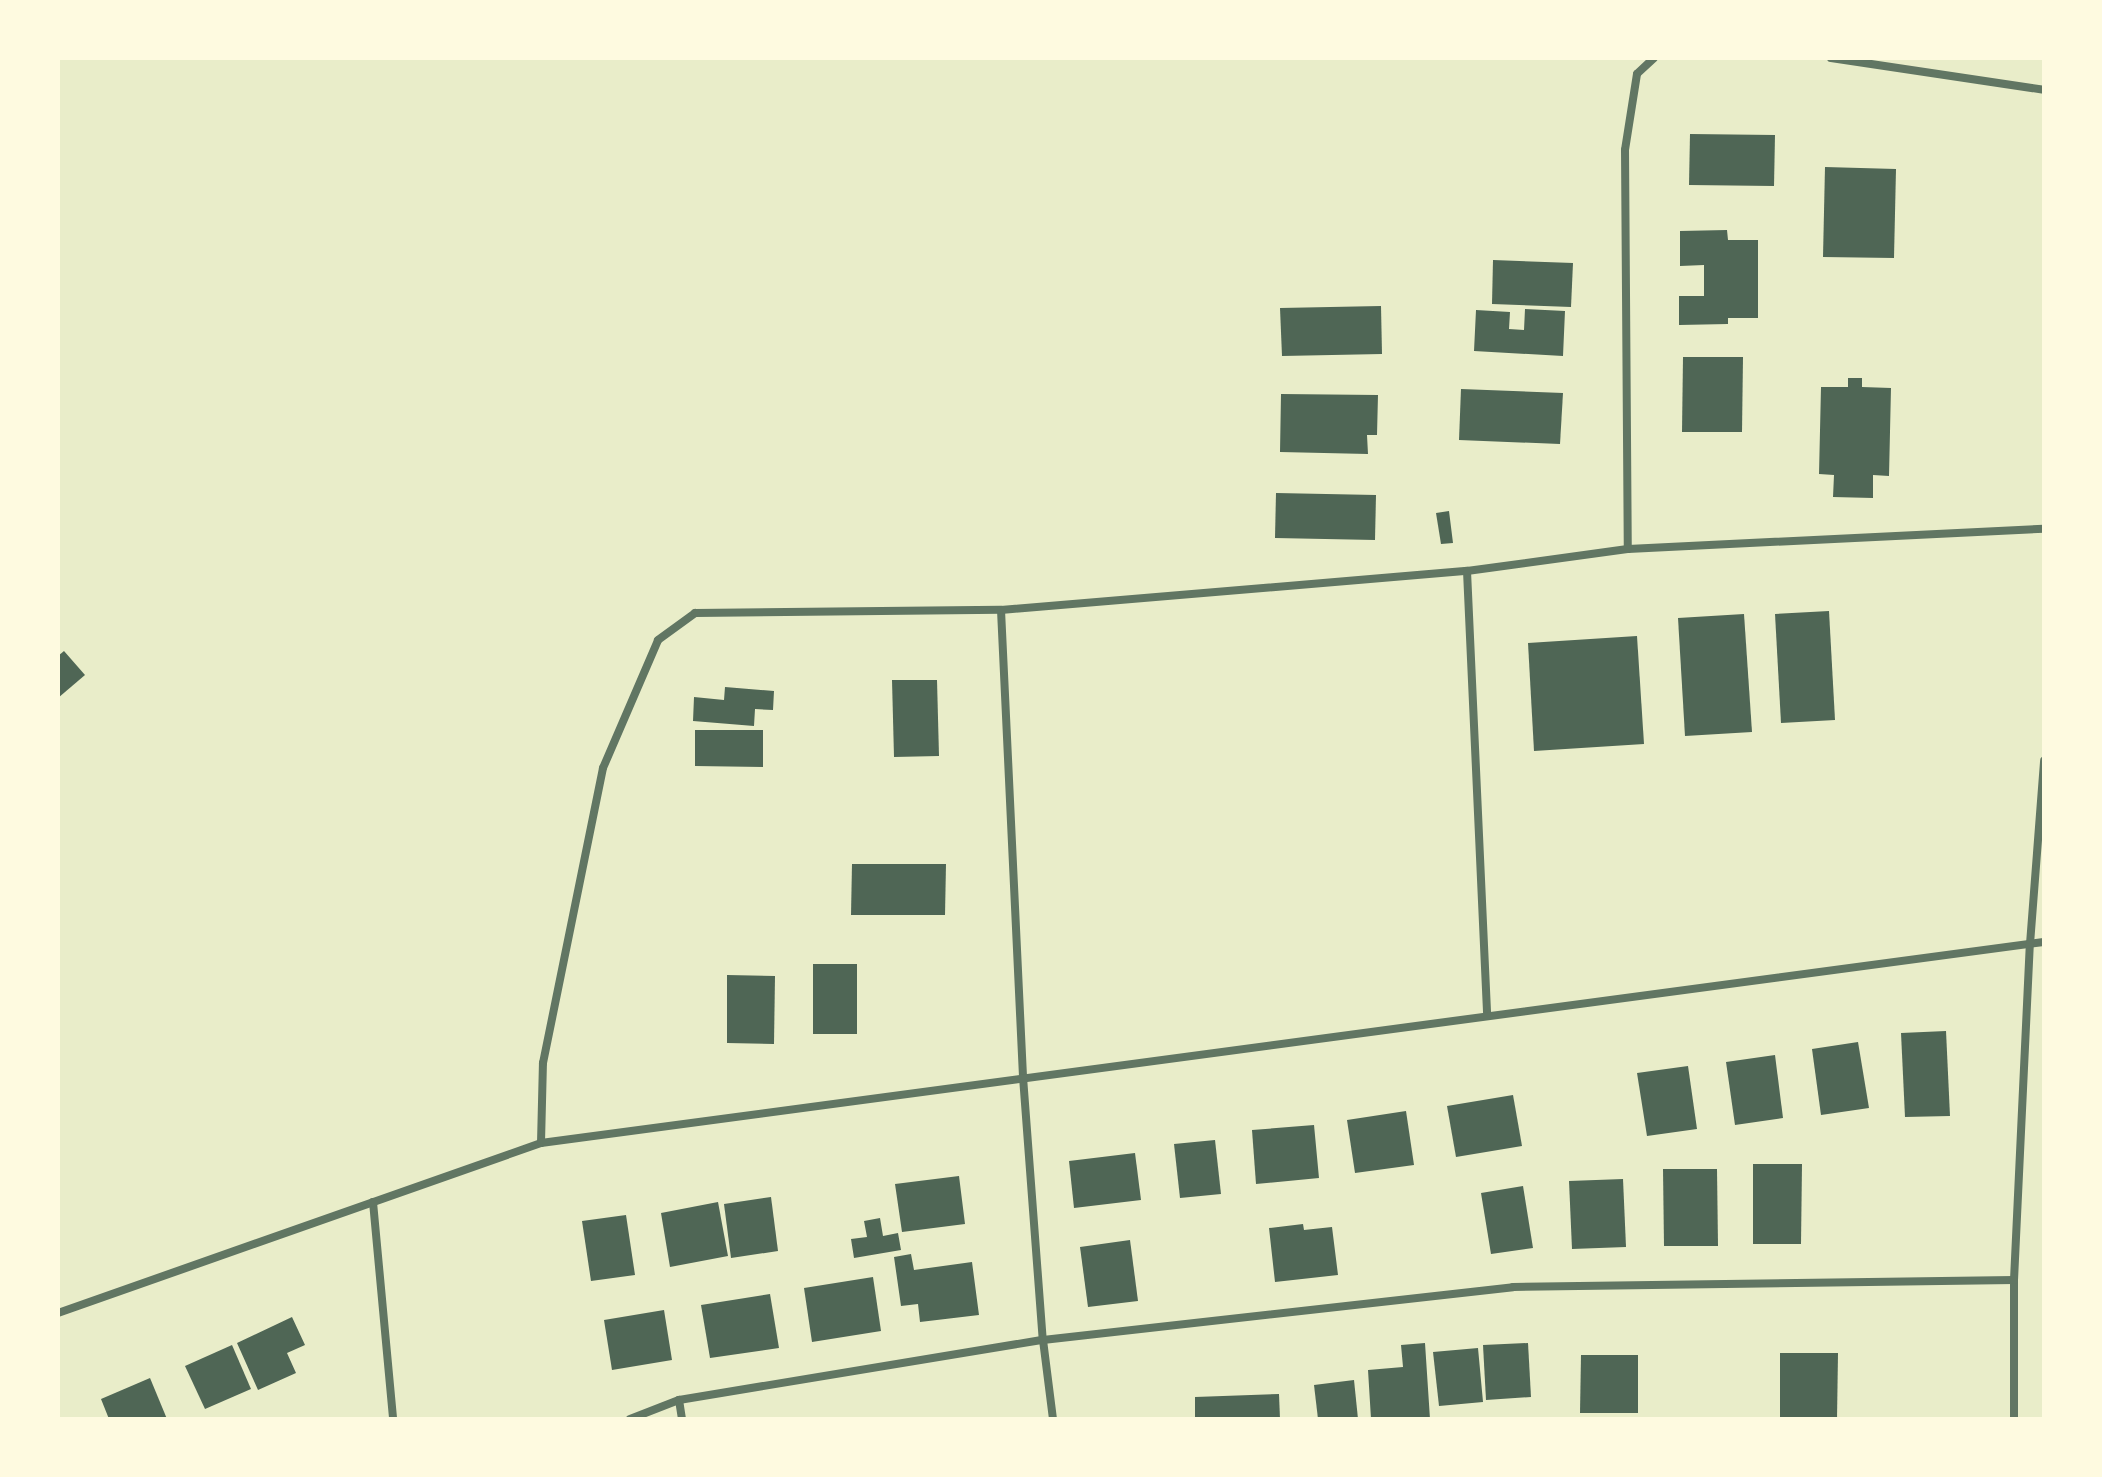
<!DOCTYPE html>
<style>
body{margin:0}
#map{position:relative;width:2102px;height:1477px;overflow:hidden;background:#e9edc9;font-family:Commissioner,sans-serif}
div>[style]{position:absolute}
.building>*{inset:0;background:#4f6655}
.minor>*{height:8px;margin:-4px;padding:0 4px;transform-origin:4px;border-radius:4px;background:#617663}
span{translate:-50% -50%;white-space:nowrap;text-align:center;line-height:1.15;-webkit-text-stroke:6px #fefae0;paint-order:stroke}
.frame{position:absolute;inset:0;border:60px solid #fefae0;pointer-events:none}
</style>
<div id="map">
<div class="building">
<div style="clip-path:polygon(1690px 134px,1775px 135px,1774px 186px,1689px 185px)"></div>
<div style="clip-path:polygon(1825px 167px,1896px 169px,1894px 258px,1823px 257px)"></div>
<div style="clip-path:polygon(1727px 230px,1728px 240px,1758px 240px,1758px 318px,1728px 318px,1728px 324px,1679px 325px,1679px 296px,1704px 296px,1704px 265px,1680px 266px,1680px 231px)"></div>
<div style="clip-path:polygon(1493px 260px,1573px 263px,1571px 307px,1492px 304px)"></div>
<div style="clip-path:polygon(1381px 306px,1382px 354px,1282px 356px,1280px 308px)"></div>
<div style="clip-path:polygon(1525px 309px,1565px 311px,1563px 356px,1474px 351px,1476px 310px,1510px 312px,1509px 329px,1524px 330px)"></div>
<div style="clip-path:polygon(1683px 357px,1743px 357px,1742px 432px,1682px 432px)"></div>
<div style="clip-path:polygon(1848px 378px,1862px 378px,1862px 387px,1891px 388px,1889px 476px,1873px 475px,1873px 498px,1833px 497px,1834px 475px,1819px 474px,1821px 387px,1848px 387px)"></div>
<div style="clip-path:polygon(1461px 389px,1563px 393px,1560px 444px,1459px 440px)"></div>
<div style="clip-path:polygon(1281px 394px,1378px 395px,1377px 435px,1367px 435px,1368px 454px,1280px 452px)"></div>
<div style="clip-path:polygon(1276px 493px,1376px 495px,1375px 540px,1275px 538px)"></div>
<div style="clip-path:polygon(1449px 511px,1453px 543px,1441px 544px,1436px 513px)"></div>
<div style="clip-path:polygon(1829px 611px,1835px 720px,1781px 723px,1775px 614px)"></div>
<div style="clip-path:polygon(1744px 614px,1752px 732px,1685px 736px,1678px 618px)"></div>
<div style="clip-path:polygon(1637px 636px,1644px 744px,1534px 751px,1528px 643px)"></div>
<div style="clip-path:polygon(64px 651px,85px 675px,58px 698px,58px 656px)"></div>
<div style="clip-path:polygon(892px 680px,937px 680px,939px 756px,894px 757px)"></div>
<div style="clip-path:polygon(725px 687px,774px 691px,773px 710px,755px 709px,754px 726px,693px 721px,694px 697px,724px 700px)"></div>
<div style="clip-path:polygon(695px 730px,763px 730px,763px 767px,695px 766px)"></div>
<div style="clip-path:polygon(852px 864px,946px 864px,945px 915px,851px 915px)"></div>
<div style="clip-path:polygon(813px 964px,857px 964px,857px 1034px,813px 1034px)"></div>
<div style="clip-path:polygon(727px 975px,775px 976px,774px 1044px,727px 1043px)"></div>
<div style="clip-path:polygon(1946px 1031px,1950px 1116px,1905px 1117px,1901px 1033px)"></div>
<div style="clip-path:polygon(1858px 1042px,1869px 1108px,1821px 1115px,1812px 1049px)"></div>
<div style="clip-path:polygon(1775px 1055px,1783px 1118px,1735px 1125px,1726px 1062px)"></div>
<div style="clip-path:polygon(1688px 1066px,1697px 1129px,1647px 1136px,1637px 1073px)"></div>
<div style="clip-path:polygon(1513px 1095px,1522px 1146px,1456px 1157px,1447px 1106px)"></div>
<div style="clip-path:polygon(1406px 1111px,1414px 1165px,1355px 1173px,1347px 1120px)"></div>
<div style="clip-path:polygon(1314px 1125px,1319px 1178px,1256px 1184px,1252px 1130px)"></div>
<div style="clip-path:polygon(1215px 1140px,1221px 1194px,1180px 1198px,1174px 1144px)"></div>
<div style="clip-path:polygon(1135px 1153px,1141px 1200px,1074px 1208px,1069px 1161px)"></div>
<div style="clip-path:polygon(1753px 1164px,1802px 1164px,1801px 1244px,1753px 1244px)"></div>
<div style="clip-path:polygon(1663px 1169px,1717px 1169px,1718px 1246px,1664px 1246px)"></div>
<div style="clip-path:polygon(959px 1176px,965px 1224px,902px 1232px,895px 1184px)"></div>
<div style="clip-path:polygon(1623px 1179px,1626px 1247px,1572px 1249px,1569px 1181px)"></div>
<div style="clip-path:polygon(1523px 1186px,1533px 1248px,1491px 1254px,1481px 1193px)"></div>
<div style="clip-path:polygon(771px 1197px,778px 1251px,731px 1258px,724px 1204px)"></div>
<div style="clip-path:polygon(718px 1202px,728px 1256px,670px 1267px,661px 1213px)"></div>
<div style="clip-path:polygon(626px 1215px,635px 1275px,591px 1281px,582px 1221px)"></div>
<div style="clip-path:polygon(880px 1218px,883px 1236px,898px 1233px,901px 1250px,854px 1258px,851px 1239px,867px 1237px,864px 1221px)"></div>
<div style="clip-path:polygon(1303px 1224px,1304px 1230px,1332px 1227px,1338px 1275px,1275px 1282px,1269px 1228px)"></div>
<div style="clip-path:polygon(1130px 1240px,1138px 1301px,1088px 1307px,1080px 1247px)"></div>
<div style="clip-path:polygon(911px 1254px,914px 1270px,972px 1262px,979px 1315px,920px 1322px,918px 1304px,901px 1306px,894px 1257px)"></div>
<div style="clip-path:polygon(873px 1277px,881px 1331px,812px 1342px,804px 1288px)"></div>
<div style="clip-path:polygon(770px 1294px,779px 1348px,710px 1358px,701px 1305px)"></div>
<div style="clip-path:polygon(664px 1310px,672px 1360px,612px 1370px,604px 1320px)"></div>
<div style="clip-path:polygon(292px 1317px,305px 1345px,287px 1353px,296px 1373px,258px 1390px,237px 1343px)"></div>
<div style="clip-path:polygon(1425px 1343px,1430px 1419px,1371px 1419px,1368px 1370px,1403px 1367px,1401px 1345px)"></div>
<div style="clip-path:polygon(1528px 1343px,1531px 1397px,1486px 1400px,1483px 1345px)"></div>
<div style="clip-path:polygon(232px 1345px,251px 1389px,205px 1409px,185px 1366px)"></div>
<div style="clip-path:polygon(1478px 1348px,1483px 1402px,1439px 1406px,1433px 1352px)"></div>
<div style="clip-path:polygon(1780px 1353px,1838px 1353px,1837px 1419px,1780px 1419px)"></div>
<div style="clip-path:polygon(1581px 1355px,1638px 1355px,1638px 1413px,1580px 1413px)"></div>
<div style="clip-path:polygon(150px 1378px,167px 1419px,109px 1419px,101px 1399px)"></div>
<div style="clip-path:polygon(1354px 1380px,1358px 1419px,1318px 1419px,1314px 1385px)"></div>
<div style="clip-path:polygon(1279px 1394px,1280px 1419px,1195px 1419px,1195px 1397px)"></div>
</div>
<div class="minor">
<div style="left:1654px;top:58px;width:23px;rotate:137deg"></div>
<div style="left:1637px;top:74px;width:77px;rotate:99deg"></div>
<div style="left:1625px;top:150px;width:399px;rotate:89.6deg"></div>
<div style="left:1628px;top:549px;width:416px;rotate:-2.8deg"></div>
<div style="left:1831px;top:58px;width:215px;rotate:8.5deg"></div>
<div style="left:1467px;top:571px;width:445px;rotate:87.4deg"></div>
<div style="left:1001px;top:610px;width:468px;rotate:87.3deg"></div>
<div style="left:1023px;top:1077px;width:264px;rotate:85.7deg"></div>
<div style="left:1043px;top:1340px;width:80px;rotate:82.8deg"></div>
<div style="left:541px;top:1143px;width:80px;rotate:-88.6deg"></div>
<div style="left:543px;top:1063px;width:301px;rotate:-78.5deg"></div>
<div style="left:603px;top:768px;width:139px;rotate:-66.7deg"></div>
<div style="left:658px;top:640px;width:46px;rotate:-36.1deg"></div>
<div style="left:695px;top:613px;width:306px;rotate:-0.6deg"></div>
<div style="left:1001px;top:610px;width:468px;rotate:-4.8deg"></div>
<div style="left:1467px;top:571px;width:162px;rotate:-7.8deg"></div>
<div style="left:373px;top:1202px;width:218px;rotate:84.7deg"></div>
<div style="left:58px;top:1313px;width:512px;rotate:-19.39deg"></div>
<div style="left:541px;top:1143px;width:1516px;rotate:-7.62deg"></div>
<div style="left:679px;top:1400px;width:19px;rotate:81deg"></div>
<div style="left:630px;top:1419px;width:53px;rotate:-21.2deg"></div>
<div style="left:679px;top:1400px;width:369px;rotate:-9.4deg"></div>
<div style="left:1043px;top:1340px;width:473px;rotate:-6.4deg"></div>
<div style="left:1513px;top:1287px;width:501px;rotate:-0.8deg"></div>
<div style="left:2014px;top:1419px;width:139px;rotate:-90deg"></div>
<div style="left:2014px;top:1280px;width:336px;rotate:-87.3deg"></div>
<div style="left:2030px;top:944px;width:184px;rotate:-85.6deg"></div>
</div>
<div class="frame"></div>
</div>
